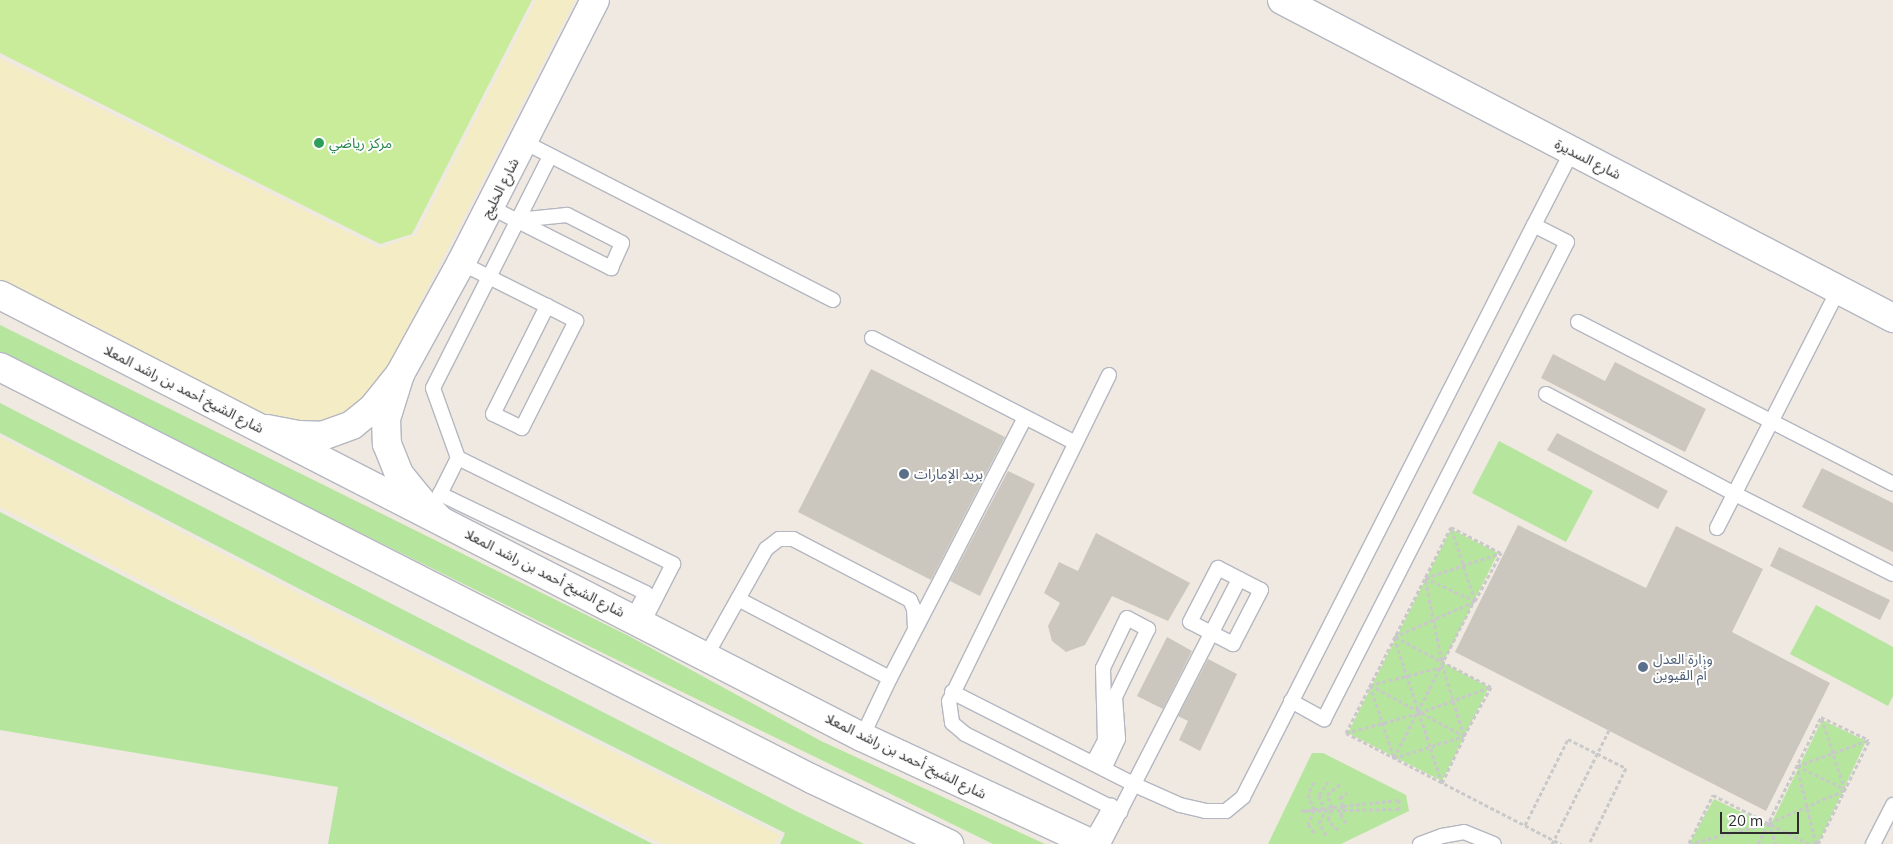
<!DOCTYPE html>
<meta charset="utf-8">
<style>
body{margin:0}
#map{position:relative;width:1893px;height:844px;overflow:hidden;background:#efe9e1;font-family:Mulish,"Noto Sans Arabic",sans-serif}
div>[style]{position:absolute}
.green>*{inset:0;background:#b6e59e}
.sand>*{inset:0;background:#f3ecc5}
.pitch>*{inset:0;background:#c9ec9a}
.building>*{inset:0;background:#cbc7bf}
.path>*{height:3px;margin-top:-1.5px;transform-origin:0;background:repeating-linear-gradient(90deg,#c9c9c9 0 4px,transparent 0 6.5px)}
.roads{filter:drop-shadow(1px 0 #b4b7c1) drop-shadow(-1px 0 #b4b7c1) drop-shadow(0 1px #b4b7c1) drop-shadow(0 -1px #b4b7c1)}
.lane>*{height:14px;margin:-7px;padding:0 7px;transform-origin:7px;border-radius:7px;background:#fff}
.street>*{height:28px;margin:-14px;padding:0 14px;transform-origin:14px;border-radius:14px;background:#fff}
.secondary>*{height:28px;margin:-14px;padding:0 14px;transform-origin:14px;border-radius:14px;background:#fff}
.dots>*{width:14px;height:14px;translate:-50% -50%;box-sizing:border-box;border:2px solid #fff;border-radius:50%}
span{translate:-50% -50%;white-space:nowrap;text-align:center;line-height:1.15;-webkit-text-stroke:4px #fff;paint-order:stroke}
.leisure-label{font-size:14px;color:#27864d}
.left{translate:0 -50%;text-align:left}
.street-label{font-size:14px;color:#2e2e2e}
.service-label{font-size:14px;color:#4e5e75}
.scale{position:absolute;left:1720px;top:812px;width:79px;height:22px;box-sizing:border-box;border:2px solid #2e2e2e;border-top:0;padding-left:6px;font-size:15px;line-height:18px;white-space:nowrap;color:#2e2e2e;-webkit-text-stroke:4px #fff;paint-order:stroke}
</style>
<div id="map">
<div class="green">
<div style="clip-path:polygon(0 325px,629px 636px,821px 741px,1045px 844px,993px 844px,613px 658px,0 354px)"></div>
<div style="clip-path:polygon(0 403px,796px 811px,864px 844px,780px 844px,785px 833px,315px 597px,0 433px)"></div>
<div style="clip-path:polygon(1499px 441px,1593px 491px,1566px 542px,1472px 493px)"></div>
<div style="clip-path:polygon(0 512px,167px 599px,653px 844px,328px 844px,338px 787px,0 730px)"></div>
<div style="clip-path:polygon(1451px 529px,1498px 553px,1443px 663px,1489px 687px,1442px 781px,1348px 733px)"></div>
<div style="clip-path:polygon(1816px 605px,1893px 647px,1893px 696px,1888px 706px,1790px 654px)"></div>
<div style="clip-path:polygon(1822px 720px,1866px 741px,1818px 844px,1689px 844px,1714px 799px,1770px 826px)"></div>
<div style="clip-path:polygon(1312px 753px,1323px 753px,1406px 795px,1409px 811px,1341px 844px,1268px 844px)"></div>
</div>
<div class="sand">
<div style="clip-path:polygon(536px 0,575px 0,378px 385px,351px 416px,328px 427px,270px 416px,0 285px,0 58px,380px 248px,416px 235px)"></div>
<div style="clip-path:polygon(0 437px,313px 601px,780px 835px,775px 844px,662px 844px,169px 595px,0 507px)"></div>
</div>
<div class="pitch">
<div style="clip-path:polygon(0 0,532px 0,412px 234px,380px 244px,0 53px)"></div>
</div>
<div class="building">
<div style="clip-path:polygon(1553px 354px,1605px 381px,1615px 362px,1706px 409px,1685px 452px,1541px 378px)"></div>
<div style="clip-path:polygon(871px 369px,1005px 437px,931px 580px,798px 512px)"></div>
<div style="clip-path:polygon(1557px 433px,1668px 491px,1658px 509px,1547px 450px)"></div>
<div style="clip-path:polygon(1822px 468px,1893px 503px,1893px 552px,1802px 507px)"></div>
<div style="clip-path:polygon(1008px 471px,1035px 484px,980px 596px,950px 581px)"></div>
<div style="clip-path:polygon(1518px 525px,1646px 588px,1676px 526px,1763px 569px,1732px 632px,1830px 683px,1766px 811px,1455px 652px)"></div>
<div style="clip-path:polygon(1096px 533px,1190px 583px,1168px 621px,1112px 596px,1085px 645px,1066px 652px,1052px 641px,1048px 626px,1060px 603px,1044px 593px,1059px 562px,1078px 571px)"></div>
<div style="clip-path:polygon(1779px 547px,1890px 600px,1880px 620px,1770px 566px)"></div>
<div style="clip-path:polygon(1167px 637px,1192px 651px,1163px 709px,1137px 696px)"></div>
<div style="clip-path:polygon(1208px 659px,1237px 674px,1200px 751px,1179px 740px,1188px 721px,1178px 716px)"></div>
</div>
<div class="path">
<div style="left:1451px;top:527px;width:56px;rotate:27.5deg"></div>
<div style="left:1425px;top:578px;width:55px;rotate:24.7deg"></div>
<div style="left:1475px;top:601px;width:55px;rotate:-61.6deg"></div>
<div style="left:1443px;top:667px;width:75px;rotate:166.1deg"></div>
<div style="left:1370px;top:685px;width:77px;rotate:71.8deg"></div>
<div style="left:1394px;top:758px;width:73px;rotate:-17.4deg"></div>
<div style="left:1464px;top:736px;width:72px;rotate:-106.9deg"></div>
<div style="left:1443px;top:667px;width:91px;rotate:-101.4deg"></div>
<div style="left:1425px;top:578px;width:80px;rotate:-18.2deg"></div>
<div style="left:1370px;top:685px;width:107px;rotate:28.5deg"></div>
<div style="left:1464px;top:736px;width:56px;rotate:-61.1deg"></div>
<div style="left:1491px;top:687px;width:108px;rotate:-152.5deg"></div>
<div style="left:1821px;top:717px;width:53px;rotate:25.6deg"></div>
<div style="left:1346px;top:733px;width:242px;rotate:27.3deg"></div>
<div style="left:1346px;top:733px;width:231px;rotate:-63deg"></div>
<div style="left:1346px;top:733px;width:76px;rotate:-15.3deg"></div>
<div style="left:1419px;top:713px;width:76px;rotate:-20.1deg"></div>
<div style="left:1394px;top:758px;width:176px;rotate:-63deg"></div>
<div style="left:1797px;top:766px;width:53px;rotate:25.6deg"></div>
<div style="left:1314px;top:782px;width:13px;rotate:117deg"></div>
<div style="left:1308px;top:794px;width:17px;rotate:69deg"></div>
<div style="left:1314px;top:810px;width:15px;rotate:113deg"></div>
<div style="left:1308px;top:824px;width:12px;rotate:55deg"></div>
<div style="left:1442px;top:783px;width:154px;rotate:-108.2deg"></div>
<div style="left:1394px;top:637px;width:89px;rotate:-24deg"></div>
<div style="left:1475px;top:601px;width:78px;rotate:-108deg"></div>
<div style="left:1442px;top:783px;width:51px;rotate:-64.4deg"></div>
<div style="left:1399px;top:800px;width:9px;rotate:90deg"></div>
<div style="left:1399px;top:809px;width:98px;rotate:178.8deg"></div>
<div style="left:1301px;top:811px;width:42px;rotate:-6.8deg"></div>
<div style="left:1343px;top:806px;width:56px;rotate:-6.1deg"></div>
<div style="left:1346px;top:823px;width:9px;rotate:-126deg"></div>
<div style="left:1341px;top:816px;width:10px;rotate:-79deg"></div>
<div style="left:1343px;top:806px;width:9px;rotate:-111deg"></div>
<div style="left:1340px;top:798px;width:9px;rotate:-36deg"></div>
<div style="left:1769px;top:823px;width:22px;rotate:72deg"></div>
<div style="left:1525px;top:825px;width:96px;rotate:-63.4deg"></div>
<div style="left:1568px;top:739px;width:65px;rotate:26.6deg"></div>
<div style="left:1626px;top:768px;width:85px;rotate:116deg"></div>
<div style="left:1338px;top:830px;width:14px;rotate:-135deg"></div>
<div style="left:1328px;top:820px;width:14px;rotate:-73deg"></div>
<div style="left:1332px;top:807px;width:13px;rotate:-113deg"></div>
<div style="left:1327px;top:795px;width:17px;rotate:-40deg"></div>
<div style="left:1326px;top:835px;width:14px;rotate:-120deg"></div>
<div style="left:1319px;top:823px;width:13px;rotate:-63deg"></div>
<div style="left:1325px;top:811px;width:17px;rotate:-111deg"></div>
<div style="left:1319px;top:795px;width:16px;rotate:-55deg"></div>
<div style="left:1689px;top:843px;width:54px;rotate:-63.4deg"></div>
<div style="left:1713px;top:795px;width:108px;rotate:27deg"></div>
<div style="left:1552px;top:844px;width:127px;rotate:-63.4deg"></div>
<div style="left:1689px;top:844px;width:83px;rotate:-14.7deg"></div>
<div style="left:1769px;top:823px;width:83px;rotate:-23.5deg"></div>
<div style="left:1845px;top:790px;width:78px;rotate:-108deg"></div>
<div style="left:1758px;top:844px;width:142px;rotate:-63.6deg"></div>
<div style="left:1816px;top:844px;width:80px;rotate:-103.7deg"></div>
<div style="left:1797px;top:766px;width:77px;rotate:-19.9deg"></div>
<div style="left:1818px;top:844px;width:115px;rotate:-63.7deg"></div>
</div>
<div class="roads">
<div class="lane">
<div style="left:524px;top:142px;width:347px;rotate:27.1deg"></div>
<div style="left:490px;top:207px;width:136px;rotate:26.8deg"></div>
<div style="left:611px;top:268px;width:27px;rotate:-66deg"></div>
<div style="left:622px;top:243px;width:62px;rotate:-153deg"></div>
<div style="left:567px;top:215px;width:50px;rotate:174.3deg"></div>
<div style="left:461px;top:263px;width:96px;rotate:26.6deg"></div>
<div style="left:547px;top:306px;width:33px;rotate:27deg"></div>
<div style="left:576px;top:321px;width:120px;rotate:116.8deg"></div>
<div style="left:522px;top:428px;width:32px;rotate:-154deg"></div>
<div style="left:493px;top:414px;width:121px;rotate:-63.4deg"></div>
<div style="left:1578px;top:322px;width:354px;rotate:27.2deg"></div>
<div style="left:872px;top:338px;width:229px;rotate:27.3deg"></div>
<div style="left:1109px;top:375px;width:363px;rotate:116.1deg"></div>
<div style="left:949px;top:701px;width:22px;rotate:82deg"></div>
<div style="left:952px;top:723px;width:17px;rotate:40deg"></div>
<div style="left:965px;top:734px;width:174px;rotate:26.6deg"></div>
<div style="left:1546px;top:394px;width:214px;rotate:27.9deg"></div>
<div style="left:1735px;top:494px;width:177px;rotate:26.9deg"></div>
<div style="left:458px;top:458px;width:74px;rotate:-109.7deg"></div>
<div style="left:433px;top:388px;width:260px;rotate:-63.2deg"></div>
<div style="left:1717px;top:528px;width:268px;rotate:-63deg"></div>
<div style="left:1218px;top:568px;width:48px;rotate:27.1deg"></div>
<div style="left:1261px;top:590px;width:61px;rotate:117.4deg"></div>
<div style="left:1233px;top:644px;width:48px;rotate:-152.9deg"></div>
<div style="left:1190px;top:622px;width:61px;rotate:-62.6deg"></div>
<div style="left:738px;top:599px;width:171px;rotate:27.5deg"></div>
<div style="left:633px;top:618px;width:28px;rotate:-63deg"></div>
<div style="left:646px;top:593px;width:229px;rotate:-154.3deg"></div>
<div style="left:440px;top:494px;width:40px;rotate:-63.4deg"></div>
<div style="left:458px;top:458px;width:240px;rotate:26.2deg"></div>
<div style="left:673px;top:564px;width:66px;rotate:117deg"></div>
<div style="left:706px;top:656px;width:123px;rotate:-60.7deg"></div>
<div style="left:766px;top:549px;width:16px;rotate:-38deg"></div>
<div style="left:779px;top:539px;width:14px"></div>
<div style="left:793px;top:539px;width:132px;rotate:27.5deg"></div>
<div style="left:910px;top:600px;width:10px;rotate:66deg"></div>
<div style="left:914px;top:609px;width:17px;rotate:87deg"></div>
<div style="left:952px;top:692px;width:205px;rotate:26.9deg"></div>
<div style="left:1135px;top:785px;width:49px;rotate:24deg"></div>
<div style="left:1180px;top:805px;width:26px;rotate:13deg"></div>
<div style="left:1205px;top:811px;width:21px"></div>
<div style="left:1226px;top:811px;width:22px;rotate:-39deg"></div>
<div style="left:1243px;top:797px;width:642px;rotate:-63.04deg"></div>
<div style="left:1291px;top:701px;width:38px;rotate:29deg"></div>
<div style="left:1324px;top:719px;width:535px;rotate:-63deg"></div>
<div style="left:1567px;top:242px;width:37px;rotate:-153deg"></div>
<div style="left:1534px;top:225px;width:83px;rotate:-62.8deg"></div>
<div style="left:862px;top:737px;width:65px;rotate:-64.6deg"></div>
<div style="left:890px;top:678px;width:293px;rotate:-62.6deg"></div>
<div style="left:1093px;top:763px;width:26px;rotate:-62deg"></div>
<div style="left:1105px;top:740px;width:72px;rotate:-91.6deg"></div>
<div style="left:1103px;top:668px;width:55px;rotate:-64.4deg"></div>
<div style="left:1127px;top:618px;width:24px;rotate:28deg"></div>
<div style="left:1148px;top:629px;width:76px;rotate:115.9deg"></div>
<div style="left:1115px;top:697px;width:42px;rotate:85.9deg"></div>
<div style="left:1118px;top:739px;width:33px;rotate:115deg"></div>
<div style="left:1090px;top:843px;width:43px;rotate:-60.4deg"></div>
<div style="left:1103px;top:844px;width:298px;rotate:-62.8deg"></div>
<div style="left:1420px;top:844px;width:23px;rotate:-20deg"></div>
<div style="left:1442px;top:836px;width:22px;rotate:-10deg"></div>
<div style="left:1464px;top:832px;width:32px;rotate:22deg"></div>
<div style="left:1873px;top:844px;width:44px;rotate:-62.9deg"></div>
</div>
<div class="street">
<div style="left:1282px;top:0;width:689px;rotate:27.5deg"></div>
<div style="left:400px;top:374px;width:127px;rotate:-61.2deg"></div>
<div style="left:461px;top:263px;width:295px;rotate:-63deg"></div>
<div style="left:267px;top:429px;width:32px;rotate:11deg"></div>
<div style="left:298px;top:435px;width:24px;rotate:2deg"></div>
<div style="left:322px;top:436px;width:32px;rotate:-20deg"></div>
<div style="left:352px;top:425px;width:26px;rotate:-39deg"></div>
<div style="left:372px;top:409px;width:45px;rotate:-51.3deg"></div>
<div style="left:400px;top:374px;width:47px;rotate:107.3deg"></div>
<div style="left:386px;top:419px;width:25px;rotate:88deg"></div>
<div style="left:387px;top:444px;width:32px;rotate:68deg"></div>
<div style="left:399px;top:474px;width:32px;rotate:51deg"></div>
<div style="left:419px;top:499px;width:28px;rotate:45deg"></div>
</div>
<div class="secondary">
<div style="left:0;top:295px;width:969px;rotate:27.15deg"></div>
<div style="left:862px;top:737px;width:255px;rotate:24.9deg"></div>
<div style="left:0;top:367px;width:911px;rotate:26.9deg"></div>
<div style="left:812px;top:779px;width:152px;rotate:25.4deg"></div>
</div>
</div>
<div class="dots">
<div style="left:319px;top:143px;background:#2e9e5b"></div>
<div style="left:904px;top:474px;background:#5c6f8a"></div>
<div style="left:1643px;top:667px;background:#5c6f8a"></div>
</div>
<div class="leisure-label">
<span class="left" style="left:329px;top:143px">مركز رياضي</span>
</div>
<div class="street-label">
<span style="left:1588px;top:159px;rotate:27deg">شارع السديرة</span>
<span style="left:500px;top:188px;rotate:-63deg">شارع الخليج</span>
<span style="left:184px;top:389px;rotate:27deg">شارع الشيخ أحمد بن راشد المعلا</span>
<span style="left:545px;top:573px;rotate:27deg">شارع الشيخ أحمد بن راشد المعلا</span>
<span style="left:906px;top:756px;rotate:26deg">شارع الشيخ أحمد بن راشد المعلا</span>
</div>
<div class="service-label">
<span class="left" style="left:914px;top:474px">بريد الإمارات</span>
<span class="left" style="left:1653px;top:667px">وزارة العدل<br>أم القيوين</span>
</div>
<div class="scale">20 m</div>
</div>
